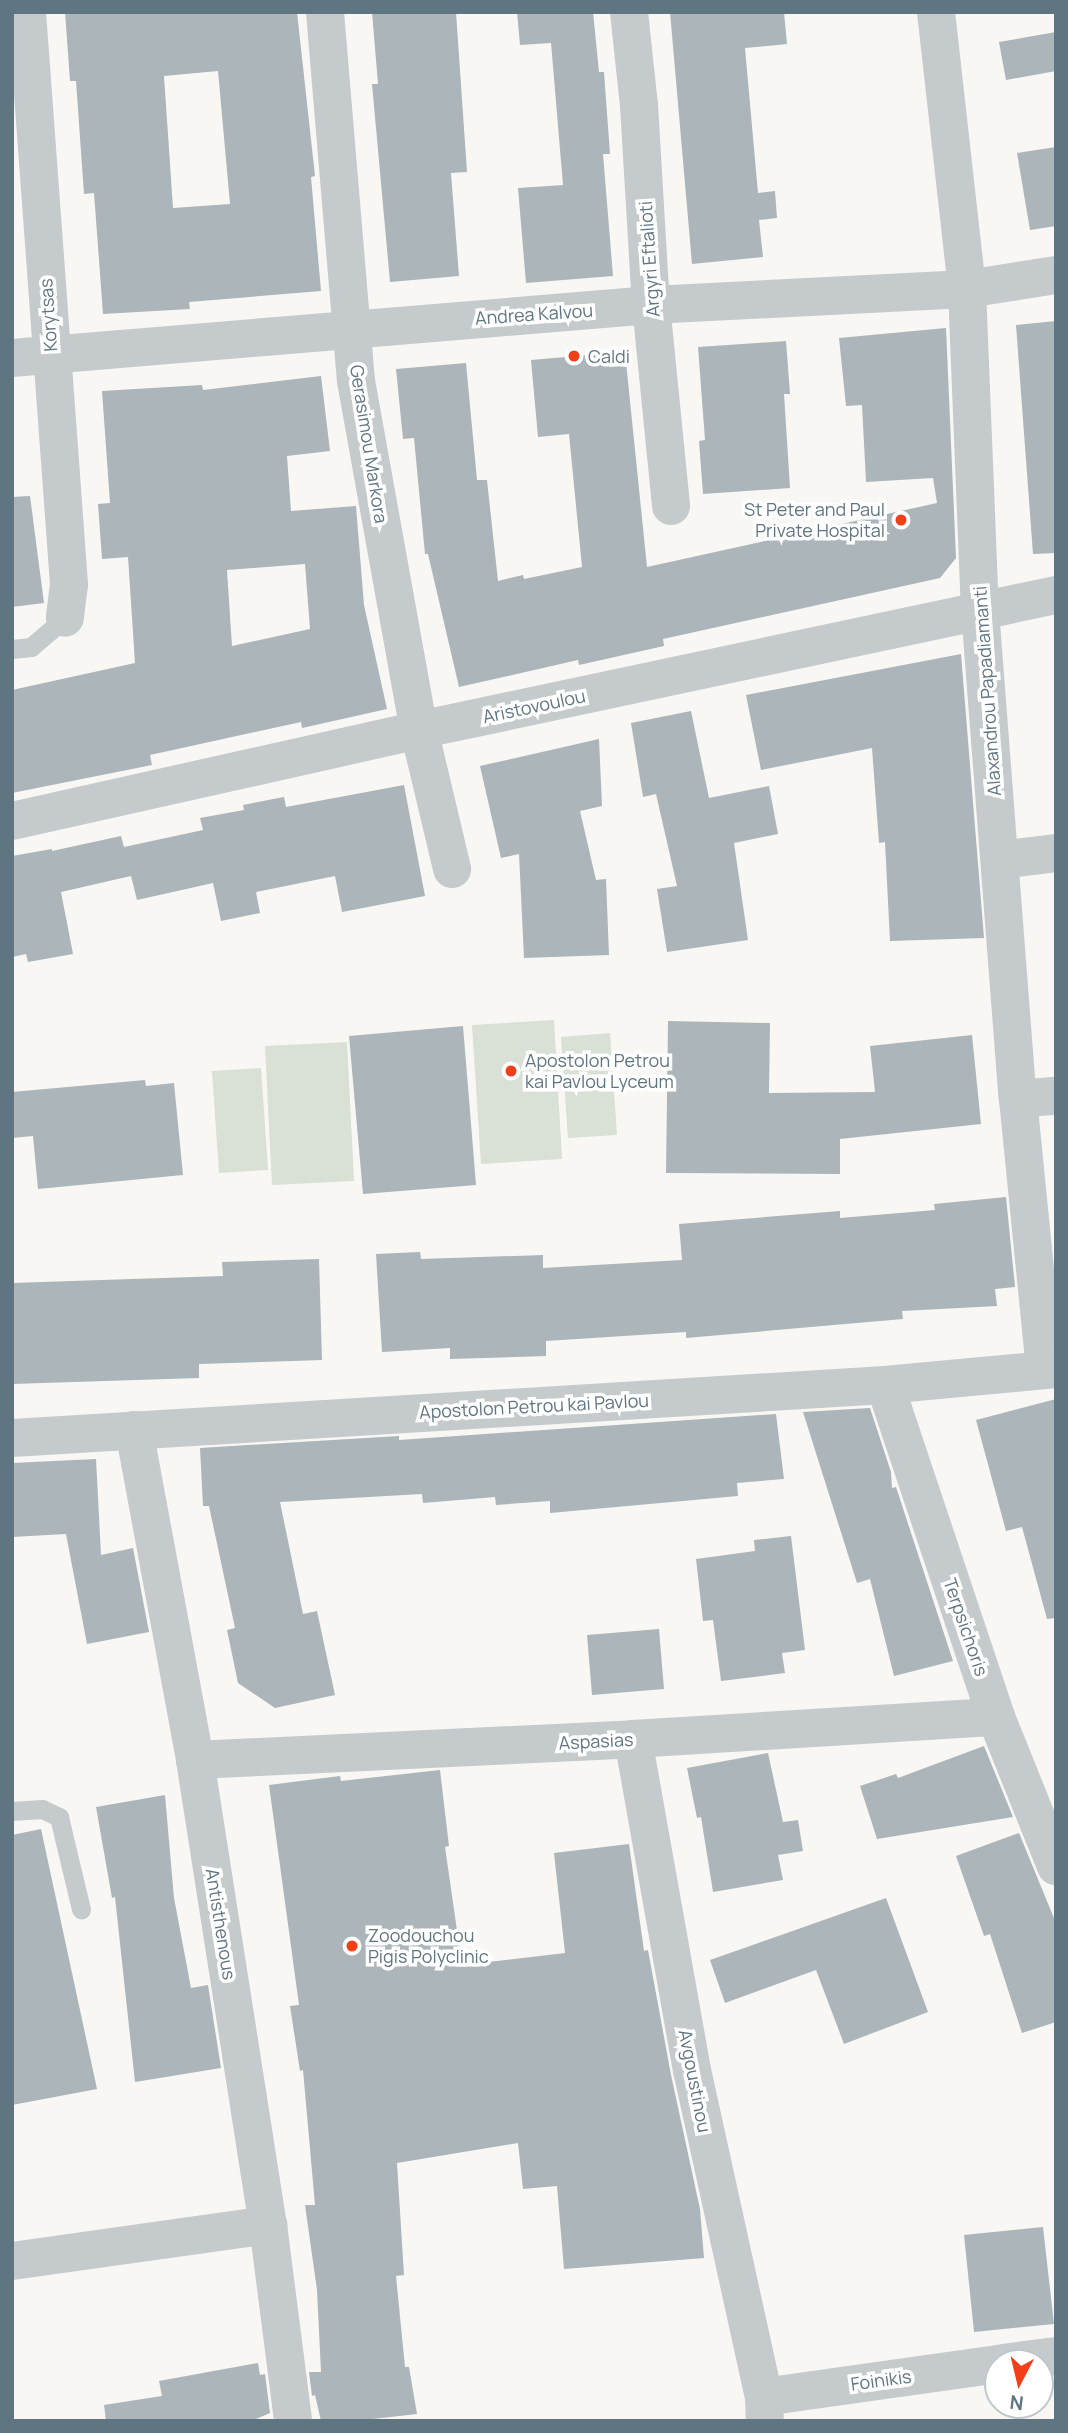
<!DOCTYPE html>
<style>
body{margin:0}
#map{position:relative;width:1068px;height:2433px;overflow:hidden;background:#f8f7f4;font-family:Manrope,sans-serif}
div>[style]{position:absolute}
.green>*{inset:0;background:#d9e0d5}
.building>*{inset:0;background:#abb5ba}
.service>*{height:19px;margin:-9.5px;padding:0 9.5px;transform-origin:9.5px;border-radius:9.5px;background:#c5cacd}
.minor>*{height:38px;margin:-19px;padding:0 19px;transform-origin:19px;border-radius:19px;background:#c5cacd}
.tertiary>*{height:38px;margin:-19px;padding:0 19px;transform-origin:19px;border-radius:19px;background:#c5cacd}
.dots>*{width:19px;height:19px;translate:-50% -50%;box-sizing:border-box;border:4px solid #fff;border-radius:50%}
span{translate:-50% -50%;white-space:nowrap;text-align:center;line-height:1.15;-webkit-text-stroke:7px #fff;paint-order:stroke}
.street-label{font-size:18px;color:#607582}
.poi-label{font-size:18px;color:#607582}
.left{translate:0 -50%;text-align:left}
.right{translate:-100% -50%;text-align:right}
.frame{position:absolute;inset:0;border:14px solid #607582;pointer-events:none}
.north{position:absolute;left:984px;top:2349px;width:70px;height:70px;box-sizing:border-box;background:#fff;border:2px solid #bfc8cd;border-radius:50%;rotate:187deg;font-size:19px;font-weight:700;line-height:28px;text-align:center;color:#607582}
.north::after{content:'';display:block;margin:auto;width:24px;height:32px;background:#f33f18;clip-path:polygon(50% 0,100% 100%,50% 72%,0 100%)}
</style>
<div id="map">
<div class="green">
<div style="clip-path:polygon(554px 1020px,562px 1159px,481px 1164px,472px 1025px)"></div>
<div style="clip-path:polygon(610px 1033px,617px 1135px,568px 1138px,561px 1037px)"></div>
<div style="clip-path:polygon(347px 1042px,354px 1181px,272px 1185px,265px 1046px)"></div>
<div style="clip-path:polygon(261px 1068px,268px 1170px,219px 1173px,212px 1071px)"></div>
</div>
<div class="building">
<div style="clip-path:polygon(evenodd,65px 12px,297px 12px,315px 176px,311px 177px,321px 291px,189px 302px,190px 309px,103px 314px,94px 193px,84px 194px,76px 81px,70px 81px,65px 12px,218px 71px,230px 204px,173px 208px,164px 76px,218px 71px)"></div>
<div style="clip-path:polygon(372px 12px,456px 12px,467px 172px,451px 173px,459px 276px,390px 282px,372px 84px,378px 84px)"></div>
<div style="clip-path:polygon(517px 12px,593px 12px,599px 72px,604px 72px,610px 154px,603px 154px,613px 276px,526px 283px,518px 188px,563px 185px,551px 43px,520px 45px)"></div>
<div style="clip-path:polygon(670px 12px,784px 12px,787px 44px,745px 48px,758px 193px,775px 191px,777px 218px,759px 220px,763px 257px,692px 264px)"></div>
<div style="clip-path:polygon(1056px 32px,1056px 71px,1006px 80px,999px 42px)"></div>
<div style="clip-path:polygon(1056px 147px,1056px 226px,1030px 230px,1017px 153px)"></div>
<div style="clip-path:polygon(1056px 321px,1056px 553px,1033px 554px,1016px 325px)"></div>
<div style="clip-path:polygon(946px 328px,956px 558px,940px 578px,663px 639px,664px 646px,579px 665px,578px 660px,459px 687px,428px 554px,425px 554px,414px 438px,403px 439px,396px 369px,466px 363px,477px 480px,487px 480px,498px 581px,523px 575px,524px 579px,582px 567px,569px 434px,538px 437px,531px 360px,625px 352px,647px 567px,937px 503px,933px 478px,866px 482px,862px 405px,846px 406px,839px 338px)"></div>
<div style="clip-path:polygon(786px 341px,790px 394px,784px 394px,790px 488px,703px 494px,699px 441px,705px 440px,698px 347px)"></div>
<div style="clip-path:polygon(evenodd,321px 376px,330px 451px,287px 456px,291px 511px,356px 506px,364px 605px,387px 709px,302px 728px,301px 722px,150px 755px,152px 765px,12px 793px,12px 690px,135px 663px,128px 557px,102px 559px,98px 504px,110px 503px,102px 391px,202px 385px,203px 390px,321px 376px,305px 564px,310px 629px,232px 646px,227px 570px,305px 564px)"></div>
<div style="clip-path:polygon(30px 496px,44px 603px,12px 607px,12px 497px)"></div>
<div style="clip-path:polygon(961px 654px,984px 938px,890px 941px,885px 842px,879px 843px,872px 748px,761px 770px,746px 695px)"></div>
<div style="clip-path:polygon(691px 711px,709px 798px,769px 786px,778px 834px,734px 843px,748px 940px,667px 952px,657px 889px,677px 886px,656px 794px,643px 797px,631px 723px)"></div>
<div style="clip-path:polygon(599px 739px,602px 806px,580px 811px,596px 880px,606px 879px,609px 955px,524px 958px,519px 854px,501px 858px,480px 766px)"></div>
<div style="clip-path:polygon(404px 785px,425px 896px,342px 912px,335px 876px,256px 892px,260px 913px,221px 921px,213px 883px,137px 900px,131px 876px,61px 892px,73px 954px,28px 962px,26px 954px,12px 957px,12px 856px,52px 849px,52px 851px,121px 836px,124px 847px,203px 830px,200px 818px,244px 810px,243px 805px,284px 797px,286px 807px)"></div>
<div style="clip-path:polygon(668px 1021px,770px 1023px,769px 1093px,875px 1092px,870px 1046px,972px 1035px,981px 1124px,840px 1139px,840px 1174px,666px 1173px)"></div>
<div style="clip-path:polygon(463px 1026px,476px 1185px,363px 1194px,349px 1036px)"></div>
<div style="clip-path:polygon(145px 1080px,146px 1086px,174px 1083px,183px 1175px,38px 1189px,33px 1136px,12px 1138px,12px 1092px)"></div>
<div style="clip-path:polygon(1006px 1197px,1015px 1287px,995px 1289px,997px 1306px,902px 1311px,903px 1319px,686px 1338px,686px 1332px,546px 1341px,546px 1356px,450px 1359px,450px 1348px,382px 1352px,376px 1254px,420px 1252px,421px 1259px,543px 1255px,543px 1268px,682px 1260px,679px 1224px,840px 1211px,840px 1218px,935px 1210px,934px 1204px)"></div>
<div style="clip-path:polygon(319px 1259px,322px 1360px,199px 1364px,199px 1378px,12px 1384px,12px 1283px,223px 1276px,222px 1262px)"></div>
<div style="clip-path:polygon(1056px 1399px,1056px 1618px,1047px 1619px,1022px 1527px,1006px 1531px,976px 1420px)"></div>
<div style="clip-path:polygon(870px 1408px,891px 1472px,892px 1488px,896px 1487px,953px 1661px,894px 1676px,870px 1579px,857px 1583px,803px 1412px)"></div>
<div style="clip-path:polygon(776px 1414px,784px 1479px,737px 1483px,738px 1496px,550px 1513px,550px 1501px,496px 1505px,495px 1497px,423px 1503px,422px 1494px,280px 1502px,303px 1614px,317px 1611px,335px 1695px,275px 1708px,238px 1683px,227px 1630px,235px 1628px,209px 1506px,203px 1506px,200px 1448px,399px 1436px,399px 1440px)"></div>
<div style="clip-path:polygon(96px 1459px,101px 1555px,133px 1548px,149px 1632px,87px 1644px,66px 1534px,12px 1537px,12px 1463px)"></div>
<div style="clip-path:polygon(791px 1536px,805px 1650px,782px 1653px,785px 1673px,721px 1681px,713px 1620px,703px 1621px,696px 1559px,755px 1551px,754px 1540px)"></div>
<div style="clip-path:polygon(659px 1629px,664px 1689px,592px 1695px,587px 1635px)"></div>
<div style="clip-path:polygon(984px 1746px,1013px 1817px,877px 1839px,860px 1786px,896px 1774px,898px 1778px)"></div>
<div style="clip-path:polygon(768px 1753px,783px 1822px,798px 1820px,803px 1851px,778px 1855px,783px 1880px,713px 1892px,701px 1817px,697px 1818px,687px 1768px)"></div>
<div style="clip-path:polygon(440px 1770px,449px 1846px,445px 1847px,462px 1965px,565px 1953px,554px 1853px,629px 1844px,644px 1951px,648px 1950px,671px 2075px,700px 2209px,704px 2258px,564px 2269px,557px 2186px,523px 2189px,518px 2143px,397px 2163px,404px 2275px,396px 2276px,405px 2367px,409px 2367px,417px 2414px,355px 2421px,321px 2421px,315px 2395px,312px 2396px,309px 2372px,321px 2372px,317px 2290px,305px 2205px,315px 2205px,303px 2070px,300px 2071px,290px 2006px,299px 2005px,269px 1785px,340px 1776px,341px 1781px)"></div>
<div style="clip-path:polygon(165px 1795px,174px 1898px,191px 1988px,208px 1985px,221px 2068px,135px 2082px,115px 1897px,112px 1898px,96px 1807px)"></div>
<div style="clip-path:polygon(41px 1829px,97px 2089px,12px 2105px,12px 1835px)"></div>
<div style="clip-path:polygon(1019px 1833px,1056px 1923px,1056px 2022px,1022px 2033px,990px 1934px,984px 1936px,956px 1856px)"></div>
<div style="clip-path:polygon(886px 1898px,928px 2012px,844px 2044px,816px 1970px,725px 2003px,710px 1960px)"></div>
<div style="clip-path:polygon(1043px 2227px,1054px 2324px,974px 2332px,964px 2235px)"></div>
<div style="clip-path:polygon(258px 2363px,260px 2375px,265px 2374px,270px 2413px,251px 2421px,106px 2421px,104px 2405px,162px 2396px,159px 2381px)"></div>
</div>
<div class="service">
<div style="left:12px;top:649px;width:19px;rotate:-6deg"></div>
<div style="left:31px;top:647px;width:45px;rotate:-40.5deg"></div>
<div style="left:12px;top:1811px;width:30px;rotate:-4deg"></div>
<div style="left:42px;top:1809px;width:19px;rotate:25deg"></div>
<div style="left:59px;top:1817px;width:95px;rotate:76.6deg"></div>
</div>
<div class="minor">
<div style="left:27px;top:12px;width:574px;rotate:85.8deg"></div>
<div style="left:69px;top:584px;width:34px;rotate:97deg"></div>
<div style="left:325px;top:12px;width:370px;rotate:85.2deg"></div>
<div style="left:356px;top:381px;width:355px;rotate:79.8deg"></div>
<div style="left:419px;top:730px;width:143px;rotate:76.6deg"></div>
<div style="left:629px;top:12px;width:94px;rotate:83.9deg"></div>
<div style="left:639px;top:105px;width:200px;rotate:86.6deg"></div>
<div style="left:651px;top:305px;width:202px;rotate:84.3deg"></div>
<div style="left:936px;top:12px;width:279px;rotate:83.6deg"></div>
<div style="left:967px;top:289px;width:321px;rotate:87.7deg"></div>
<div style="left:980px;top:610px;width:490px;rotate:85.6deg"></div>
<div style="left:1018px;top:1099px;width:271px;rotate:84.3deg"></div>
<div style="left:12px;top:358px;width:641px;rotate:-4.74deg"></div>
<div style="left:651px;top:305px;width:316px;rotate:-2.9deg"></div>
<div style="left:967px;top:289px;width:90px;rotate:-8.9deg"></div>
<div style="left:12px;top:821px;width:417px;rotate:-12.6deg"></div>
<div style="left:419px;top:730px;width:651px;rotate:-11.97deg"></div>
<div style="left:1000px;top:860px;width:56px;rotate:-7.1deg"></div>
<div style="left:1018px;top:1099px;width:38px;rotate:-5deg"></div>
<div style="left:885px;top:1385px;width:350px;rotate:71.5deg"></div>
<div style="left:996px;top:1717px;width:161px;rotate:68.1deg"></div>
<div style="left:134px;top:1430px;width:336px;rotate:79.5deg"></div>
<div style="left:195px;top:1760px;width:471px;rotate:81.1deg"></div>
<div style="left:268px;top:2225px;width:198px;rotate:82.7deg"></div>
<div style="left:633px;top:1739px;width:336px;rotate:79.9deg"></div>
<div style="left:692px;top:2070px;width:335px;rotate:77.6deg"></div>
<div style="left:764px;top:2397px;width:24px;rotate:88deg"></div>
<div style="left:195px;top:1760px;width:439px;rotate:-2.7deg"></div>
<div style="left:633px;top:1739px;width:364px;rotate:-3.5deg"></div>
<div style="left:12px;top:2261px;width:259px;rotate:-8deg"></div>
<div style="left:1003px;top:2363px;width:53px;rotate:-7.5deg"></div>
<div style="left:764px;top:2397px;width:236px;rotate:-8deg"></div>
</div>
<div class="tertiary">
<div style="left:12px;top:1438px;width:875px;rotate:-3.47deg"></div>
<div style="left:885px;top:1385px;width:172px;rotate:-5.3deg"></div>
</div>
<div class="dots">
<div style="left:574px;top:356px;background:#f33f18"></div>
<div style="left:901px;top:520px;background:#f33f18"></div>
<div style="left:511px;top:1071px;background:#f33f18"></div>
<div style="left:352px;top:1946px;background:#f33f18"></div>
</div>
<div class="street-label">
<span style="left:649px;top:259px;rotate:-94deg">Argyri Eftalioti</span>
<span style="left:534px;top:314px;rotate:-4deg">Andrea Kalvou</span>
<span style="left:48px;top:315px;rotate:-94deg">Korytsas</span>
<span style="left:369px;top:444px;rotate:81deg">Gerasimou Markora</span>
<span style="left:987px;top:691px;rotate:-94deg">Alaxandrou Papadiamanti</span>
<span style="left:534px;top:706px;rotate:-12deg">Aristovoulou</span>
<span style="left:534px;top:1406px;rotate:-3deg">Apostolon Petrou kai Pavlou</span>
<span style="left:966px;top:1627px;rotate:71deg">Terpsichoris</span>
<span style="left:596px;top:1741px;rotate:-3deg">Aspasias</span>
<span style="left:221px;top:1924px;rotate:81deg">Antisthenous</span>
<span style="left:695px;top:2081px;rotate:79deg">Avgoustinou</span>
<span style="left:881px;top:2380px;rotate:-8deg">Foinikis</span>
</div>
<div class="poi-label">
<span class="left" style="left:588px;top:356px">Caldi</span>
<span class="right" style="left:885px;top:520px">St Peter and Paul<br>Private Hospital</span>
<span class="left" style="left:525px;top:1071px">Apostolon Petrou<br>kai Pavlou Lyceum</span>
<span class="left" style="left:368px;top:1946px">Zoodouchou<br>Pigis Polyclinic</span>
</div>
<div class="frame"></div>
<div class="north">N</div>
</div>
